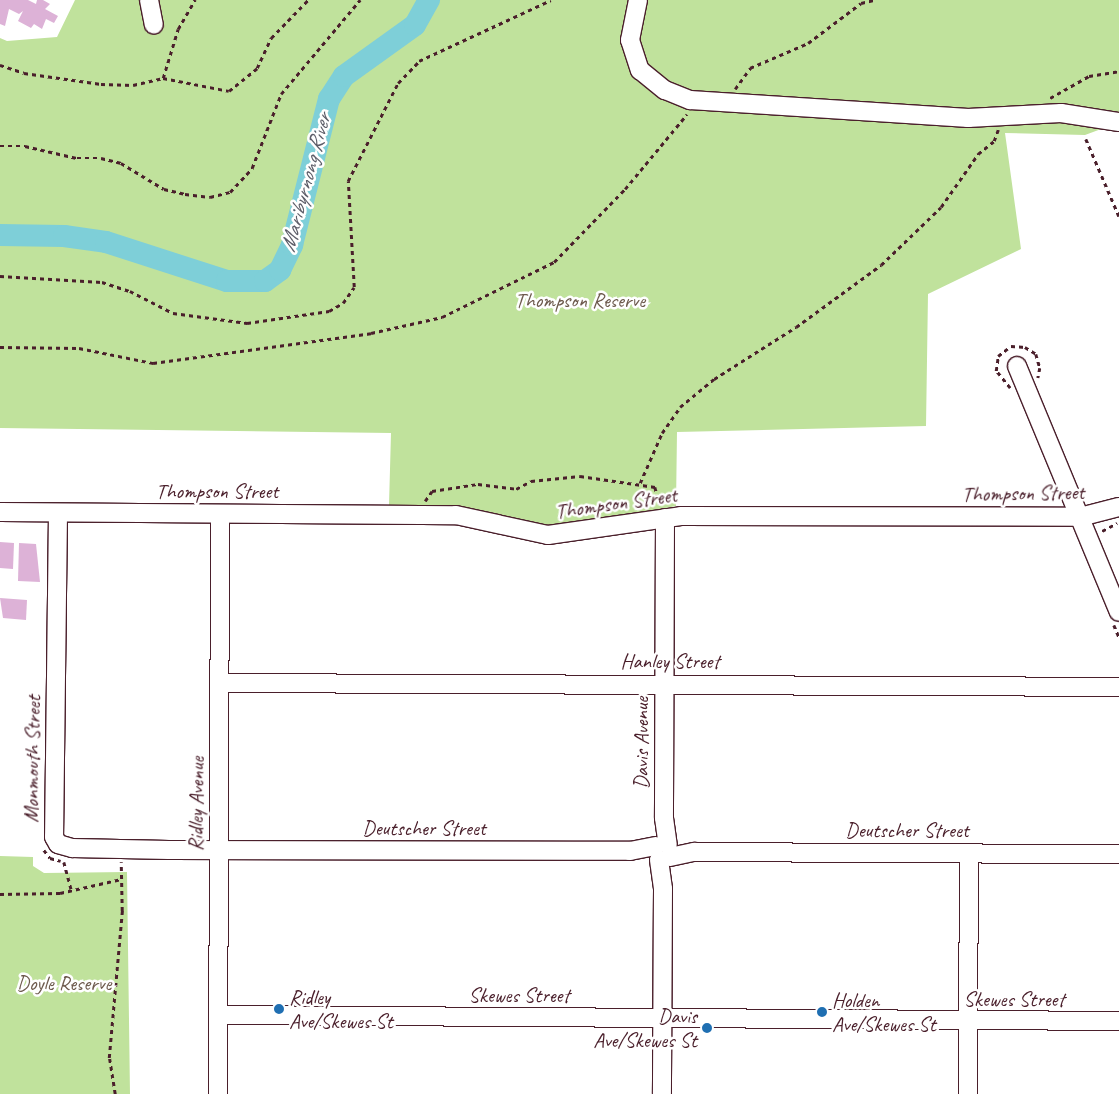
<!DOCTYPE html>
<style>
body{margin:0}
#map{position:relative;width:1119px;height:1094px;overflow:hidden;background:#fff;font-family:Caveat,sans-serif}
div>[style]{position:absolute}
.green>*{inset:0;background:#c0e29c}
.river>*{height:22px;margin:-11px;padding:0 11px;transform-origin:11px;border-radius:11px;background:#7ecfd8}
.building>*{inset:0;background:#ddb2d7}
.path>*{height:2.5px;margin-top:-1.25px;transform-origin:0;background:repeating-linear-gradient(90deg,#4a1f2b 0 4px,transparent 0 8px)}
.roads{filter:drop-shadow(1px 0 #4a1f2b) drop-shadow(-1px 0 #4a1f2b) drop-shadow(0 1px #4a1f2b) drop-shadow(0 -1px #4a1f2b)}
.minor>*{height:18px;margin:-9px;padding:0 9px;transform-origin:9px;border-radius:9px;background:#fff}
.dots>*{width:14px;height:14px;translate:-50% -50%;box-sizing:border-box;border:2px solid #fff;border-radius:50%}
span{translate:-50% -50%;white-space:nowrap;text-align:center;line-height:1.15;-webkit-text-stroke:5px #fff;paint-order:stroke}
.park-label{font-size:21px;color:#6d5a4d}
.street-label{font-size:21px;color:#4a1f2b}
.poi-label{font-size:21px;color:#4a1f2b}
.left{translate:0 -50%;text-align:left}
.right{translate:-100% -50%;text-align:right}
.water-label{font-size:22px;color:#5c5d68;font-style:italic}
</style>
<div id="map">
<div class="green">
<div style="clip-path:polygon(75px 0,1119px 0,1119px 115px,1112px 125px,1085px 135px,1005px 133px,1021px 249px,928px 294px,926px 426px,677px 432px,676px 506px,553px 530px,443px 506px,389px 505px,391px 433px,0 428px,0 38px,7px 41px,57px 37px)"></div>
<div style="clip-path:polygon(0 856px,33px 857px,33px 866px,44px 873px,127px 872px,130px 1094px,0 1094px)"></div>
</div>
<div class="river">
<div style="left:0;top:235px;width:64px;rotate:0.9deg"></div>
<div style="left:64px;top:236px;width:42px;rotate:8.1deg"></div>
<div style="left:106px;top:242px;width:127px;rotate:17.9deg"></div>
<div style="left:227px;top:281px;width:38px"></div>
<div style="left:265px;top:281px;width:19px;rotate:-36deg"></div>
<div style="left:280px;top:270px;width:28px;rotate:-64deg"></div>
<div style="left:292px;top:245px;width:151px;rotate:-75.8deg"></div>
<div style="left:329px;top:99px;width:27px;rotate:-57deg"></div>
<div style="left:344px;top:76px;width:87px;rotate:-35.7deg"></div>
<div style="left:415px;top:25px;width:29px;rotate:-61deg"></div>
</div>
<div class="building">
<div style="clip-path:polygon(0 0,28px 0,36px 4px,37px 0,43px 0,50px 4px,45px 9px,58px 16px,54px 23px,46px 19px,42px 29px,34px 24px,31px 28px,18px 21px,23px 11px,19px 14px,9px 9px,5px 26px,0 24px)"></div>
<div style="clip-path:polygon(0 542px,14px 543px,13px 569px,0 568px)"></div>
<div style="clip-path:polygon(19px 543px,36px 544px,40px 582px,18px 581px)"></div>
<div style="clip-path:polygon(0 598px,27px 600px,26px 620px,3px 618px)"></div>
</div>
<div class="path">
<div style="left:0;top:65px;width:25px;rotate:18deg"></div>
<div style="left:24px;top:73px;width:78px;rotate:8.1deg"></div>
<div style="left:101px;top:84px;width:32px;rotate:2deg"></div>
<div style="left:133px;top:85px;width:31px;rotate:-13deg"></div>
<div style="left:163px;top:78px;width:67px;rotate:11.1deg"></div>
<div style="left:229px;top:91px;width:36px;rotate:-39deg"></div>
<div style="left:257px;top:68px;width:33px;rotate:-65deg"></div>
<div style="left:271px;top:38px;width:53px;rotate:-45.8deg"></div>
<div style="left:163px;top:78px;width:51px;rotate:-73deg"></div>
<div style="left:178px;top:29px;width:34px;rotate:-60deg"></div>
<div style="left:735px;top:89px;width:26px;rotate:-54deg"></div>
<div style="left:750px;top:68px;width:63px;rotate:-23.3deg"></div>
<div style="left:808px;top:43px;width:66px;rotate:-37deg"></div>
<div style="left:861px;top:3px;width:13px;rotate:-13deg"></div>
<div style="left:1050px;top:98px;width:45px;rotate:-29.4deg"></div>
<div style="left:1089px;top:76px;width:30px;rotate:-9deg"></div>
<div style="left:1086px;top:139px;width:84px;rotate:66.8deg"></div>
<div style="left:0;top:146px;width:25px"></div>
<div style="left:25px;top:146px;width:53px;rotate:13deg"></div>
<div style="left:77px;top:158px;width:24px"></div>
<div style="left:101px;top:158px;width:21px;rotate:14deg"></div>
<div style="left:121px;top:163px;width:50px;rotate:31.2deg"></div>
<div style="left:164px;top:189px;width:22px;rotate:13deg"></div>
<div style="left:185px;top:194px;width:25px;rotate:7deg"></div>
<div style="left:210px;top:197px;width:21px;rotate:-14deg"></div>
<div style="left:230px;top:192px;width:33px;rotate:-47deg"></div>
<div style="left:252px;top:168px;width:79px;rotate:-68.6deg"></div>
<div style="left:281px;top:94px;width:123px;rotate:-50deg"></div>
<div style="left:0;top:276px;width:102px;rotate:3.4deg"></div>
<div style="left:102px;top:282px;width:29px;rotate:18deg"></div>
<div style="left:130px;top:291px;width:48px;rotate:27.1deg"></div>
<div style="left:173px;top:313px;width:75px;rotate:7.7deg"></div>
<div style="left:247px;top:323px;width:83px;rotate:-8.3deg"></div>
<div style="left:329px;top:311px;width:16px;rotate:-30deg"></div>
<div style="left:343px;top:303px;width:19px;rotate:-55deg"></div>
<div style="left:354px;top:287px;width:106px;rotate:-93.2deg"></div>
<div style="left:348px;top:181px;width:110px;rotate:-63deg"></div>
<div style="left:398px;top:83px;width:30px;rotate:-46deg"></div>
<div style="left:419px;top:61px;width:145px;rotate:-24.8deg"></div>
<div style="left:0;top:347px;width:79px;rotate:0.7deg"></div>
<div style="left:79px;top:348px;width:76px;rotate:11.5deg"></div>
<div style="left:153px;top:363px;width:220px;rotate:-7.8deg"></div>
<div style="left:371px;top:333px;width:73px;rotate:-12.7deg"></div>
<div style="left:442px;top:317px;width:125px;rotate:-26.2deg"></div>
<div style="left:554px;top:262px;width:102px;rotate:-45.8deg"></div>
<div style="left:625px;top:189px;width:97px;rotate:-50.4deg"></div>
<div style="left:1010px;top:388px;width:22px;rotate:-129deg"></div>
<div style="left:996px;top:371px;width:15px;rotate:-82deg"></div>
<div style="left:998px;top:356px;width:16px;rotate:-38deg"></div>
<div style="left:1011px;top:346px;width:14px;rotate:4deg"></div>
<div style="left:1025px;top:347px;width:13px;rotate:32deg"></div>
<div style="left:1036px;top:354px;width:15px;rotate:74deg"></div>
<div style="left:1040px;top:368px;width:10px;rotate:101deg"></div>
<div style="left:640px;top:483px;width:55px;rotate:-66.3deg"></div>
<div style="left:662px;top:433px;width:32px;rotate:-55deg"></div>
<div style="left:680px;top:407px;width:44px;rotate:-39.5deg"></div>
<div style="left:714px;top:379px;width:97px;rotate:-32.4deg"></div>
<div style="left:796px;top:327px;width:105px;rotate:-36.1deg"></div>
<div style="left:881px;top:265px;width:83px;rotate:-44deg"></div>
<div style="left:941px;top:207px;width:65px;rotate:-55.1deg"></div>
<div style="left:978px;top:154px;width:21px;rotate:-39deg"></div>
<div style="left:994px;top:141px;width:12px;rotate:-70deg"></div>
<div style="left:425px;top:501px;width:12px;rotate:-55deg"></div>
<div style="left:432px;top:491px;width:47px;rotate:-8.7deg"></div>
<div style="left:478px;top:484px;width:38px;rotate:7deg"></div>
<div style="left:516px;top:489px;width:17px;rotate:-28deg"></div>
<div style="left:531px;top:481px;width:49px;rotate:-5.8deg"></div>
<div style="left:580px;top:476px;width:76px;rotate:8.3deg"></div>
<div style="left:655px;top:487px;width:18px;rotate:74deg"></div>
<div style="left:1102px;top:531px;width:17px;rotate:-28deg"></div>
<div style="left:1114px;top:625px;width:13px;rotate:67deg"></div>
<div style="left:44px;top:850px;width:10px;rotate:53deg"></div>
<div style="left:50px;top:858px;width:11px;rotate:15deg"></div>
<div style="left:64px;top:862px;width:30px;rotate:75deg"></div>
<div style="left:0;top:894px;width:60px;rotate:-1deg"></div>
<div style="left:60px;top:893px;width:63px;rotate:-12.9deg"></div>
<div style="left:115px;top:1094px;width:36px;rotate:-99deg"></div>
<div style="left:109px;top:1058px;width:148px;rotate:-84.9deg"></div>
<div style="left:122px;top:911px;width:49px;rotate:-91.2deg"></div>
</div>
<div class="roads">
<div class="minor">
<div style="left:149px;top:0;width:25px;rotate:79deg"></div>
<div style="left:638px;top:0;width:41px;rotate:101.3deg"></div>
<div style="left:630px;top:40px;width:32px;rotate:72deg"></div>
<div style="left:640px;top:70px;width:32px;rotate:39deg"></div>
<div style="left:665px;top:90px;width:27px;rotate:22deg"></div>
<div style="left:690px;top:100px;width:279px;rotate:3.7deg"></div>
<div style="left:968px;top:118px;width:93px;rotate:-3.1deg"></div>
<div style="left:1061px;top:113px;width:59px;rotate:8.8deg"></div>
<div style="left:1017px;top:366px;width:266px;rotate:67.5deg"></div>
<div style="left:0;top:512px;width:456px;rotate:0.4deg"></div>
<div style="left:456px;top:515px;width:94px;rotate:12.3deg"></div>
<div style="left:548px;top:535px;width:134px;rotate:-8.1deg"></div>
<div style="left:681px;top:516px;width:399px;rotate:0.1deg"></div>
<div style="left:1080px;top:517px;width:40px;rotate:-14.4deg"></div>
<div style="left:58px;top:513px;width:324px;rotate:90.7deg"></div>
<div style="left:54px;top:837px;width:8px;rotate:60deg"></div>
<div style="left:58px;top:844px;width:15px;rotate:16deg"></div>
<div style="left:72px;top:848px;width:97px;rotate:1.2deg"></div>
<div style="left:169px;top:850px;width:461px;rotate:0.1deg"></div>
<div style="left:630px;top:851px;width:26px;rotate:-11deg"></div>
<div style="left:665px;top:518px;width:300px;rotate:90.2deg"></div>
<div style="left:664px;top:818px;width:27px;rotate:82deg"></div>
<div style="left:220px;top:683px;width:899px;rotate:0.25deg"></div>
<div style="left:670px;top:857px;width:25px;rotate:-12deg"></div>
<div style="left:694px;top:852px;width:425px;rotate:0.3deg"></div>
<div style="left:659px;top:860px;width:29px;rotate:82deg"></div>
<div style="left:663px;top:889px;width:205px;rotate:90.3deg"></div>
<div style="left:218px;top:1015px;width:901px;rotate:0.38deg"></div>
<div style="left:218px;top:1094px;width:580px;rotate:-89.8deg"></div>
<div style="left:968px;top:1094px;width:241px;rotate:-89.8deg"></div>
</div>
</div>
<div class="dots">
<div style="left:279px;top:1009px;background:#1f6fb2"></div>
<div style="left:822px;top:1012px;background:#1f6fb2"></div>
<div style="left:707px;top:1028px;background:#1f6fb2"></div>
</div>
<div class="park-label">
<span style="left:580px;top:300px">Thompson Reserve</span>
<span style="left:64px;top:983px">Doyle Reserve</span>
</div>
<div class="street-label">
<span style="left:217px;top:491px">Thompson Street</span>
<span style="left:1023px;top:493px;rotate:-1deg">Thompson Street</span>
<span style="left:616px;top:503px;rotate:-8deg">Thompson Street</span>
<span style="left:670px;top:661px">Hanley Street</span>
<span style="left:641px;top:743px;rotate:-90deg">Davis Avenue</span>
<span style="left:32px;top:759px;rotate:-89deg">Monmouth Street</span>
<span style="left:196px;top:804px;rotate:-89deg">Ridley Avenue</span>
<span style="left:424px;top:828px">Deutscher Street</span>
<span style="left:907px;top:830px">Deutscher Street</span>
<span style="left:519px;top:995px">Skewes Street</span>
<span style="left:1014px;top:999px">Skewes Street</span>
</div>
<div class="poi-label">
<span class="left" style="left:289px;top:1009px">Ridley<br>Ave/Skewes St</span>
<span class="left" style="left:832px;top:1012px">Holden<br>Ave/Skewes St</span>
<span class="right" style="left:697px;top:1028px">Davis<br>Ave/Skewes St</span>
</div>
<div class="water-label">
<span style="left:306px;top:183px;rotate:-75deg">Maribyrnong River</span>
</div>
</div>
